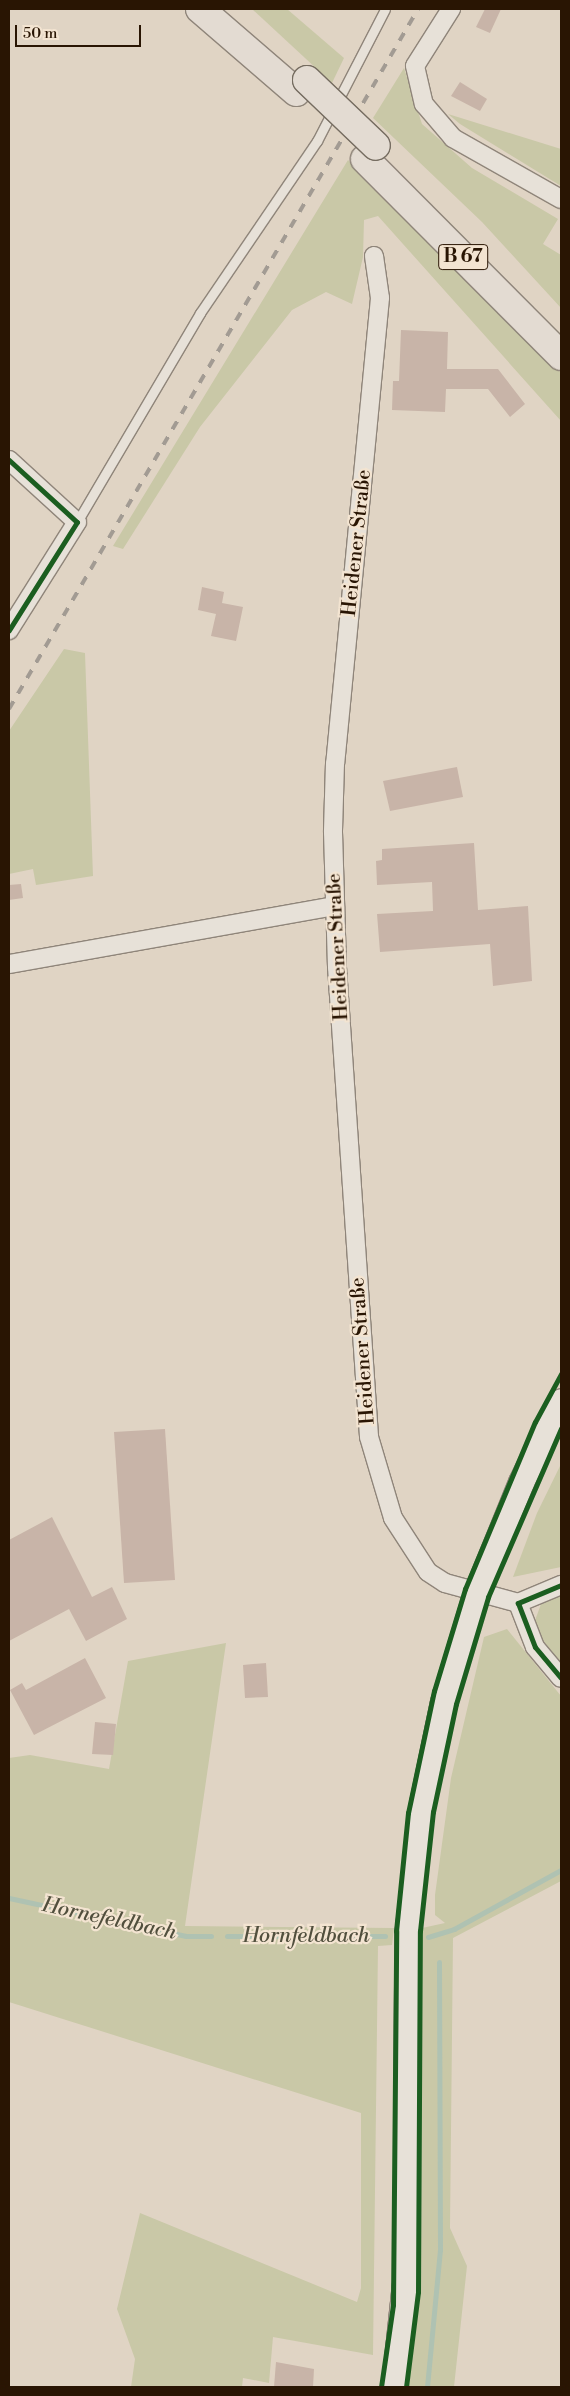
<!DOCTYPE html>
<meta charset="utf-8">
<style>
body{margin:0}
#map{position:relative;width:570px;height:2396px;overflow:hidden;background:#e0d4c4;font-family:"Libre Bodoni",serif}
div>[style]{position:absolute}
.green>*{inset:0;background:#c9c8a7}
.stream>*{height:5px;margin:-2.5px;padding:0 2.5px;transform-origin:2.5px;border-radius:2.5px;background:#afc2b2}
.building>*{inset:0;background:#c8b4a8}
.roads{filter:drop-shadow(1px 0 #8f857a) drop-shadow(-1px 0 #8f857a) drop-shadow(0 1px #8f857a) drop-shadow(0 -1px #8f857a)}
.lane>*{height:9px;margin:-4.5px;padding:0 4.5px;transform-origin:4.5px;border-radius:4.5px;background:#e7e1d8}
.street>*{height:18px;margin:-9px;padding:0 9px;transform-origin:9px;border-radius:9px;background:#e7e1d8}
.secondary>*{height:25px;margin:-12.5px;padding:0 12.5px;transform-origin:12.5px;border-radius:12.5px;background:#e7e1d8}
.highway>*{height:28px;margin:-14px;padding:0 14px;transform-origin:14px;border-radius:14px;background:#e3dbd2}
.rail>*{height:4px;margin-top:-2px;transform-origin:0;background:repeating-linear-gradient(90deg,#a29b93 0 9px,transparent 0 18px)}
.bridges{filter:drop-shadow(1px 0 #756c60) drop-shadow(-1px 0 #756c60) drop-shadow(0 1px #756c60) drop-shadow(0 -1px #756c60)}
.highway-bridge>*{height:28px;margin:-14px;padding:0 14px;transform-origin:14px;border-radius:14px;background:#e3dbd2}
.cycleway>*{height:5px;margin:-2.5px;padding:0 2.5px;transform-origin:2.5px;border-radius:2.5px;background:#1b5e20}
span{translate:-50% -50%;white-space:nowrap;text-align:center;line-height:1.15;-webkit-text-stroke:4.5px #f3e4d1;paint-order:stroke}
.shield-label span{padding:1px 4px;background:#f3e4d1;border:1px solid;border-radius:4px;-webkit-text-stroke-width:0}
.shield-label{font-size:19px;color:#291503;font-weight:700}
.street-label{font-size:20px;color:#291503}
.water-label{font-size:21px;color:#514f3d;font-style:italic}
.frame{position:absolute;inset:0;border:10px solid #291503;pointer-events:none}
.scale{position:absolute;left:15px;top:25px;width:126px;height:22px;box-sizing:border-box;border:2px solid #291503;border-top:0;padding-left:6px;font-size:15px;line-height:18px;white-space:nowrap;color:#291503;-webkit-text-stroke:4px #f3e4d1;paint-order:stroke}
</style>
<div id="map">
<div class="green">
<div style="clip-path:polygon(252px 9px,287px 9px,344px 58px,332px 83px)"></div>
<div style="clip-path:polygon(404px 68px,422px 124px,472px 168px,558px 219px,543px 244px,561px 255px,561px 308px,482px 222px,373px 118px)"></div>
<div style="clip-path:polygon(448px 114px,561px 149px,561px 186px,460px 124px)"></div>
<div style="clip-path:polygon(348px 160px,561px 373px,561px 421px,378px 216px,364px 220px,363px 257px,352px 304px,326px 292px,292px 310px,200px 427px,123px 549px,113px 546px)"></div>
<div style="clip-path:polygon(64px 649px,85px 653px,93px 876px,36px 885px,33px 869px,9px 874px,9px 731px)"></div>
<div style="clip-path:polygon(561px 1464px,561px 1567px,513px 1577px,537px 1513px)"></div>
<div style="clip-path:polygon(561px 1593px,561px 1666px,533px 1626px,541px 1604px)"></div>
<div style="clip-path:polygon(507px 1629px,561px 1696px,561px 1881px,453px 1938px,450px 2228px,467px 2266px,454px 2387px,409px 2387px,421px 2250px,422px 1928px,445px 1923px,435px 1915px,435px 1895px,451px 1778px,484px 1637px)"></div>
<div style="clip-path:polygon(226px 1643px,185px 1926px,394px 1928px,392px 1945px,378px 1946px,373px 2355px,273px 2337px,269px 2383px,243px 2378px,242px 2387px,131px 2387px,135px 2359px,117px 2309px,140px 2213px,357px 2302px,361px 2288px,361px 2113px,9px 2002px,9px 1758px,30px 1755px,109px 1769px,128px 1661px)"></div>
</div>
<div class="stream">
<div style="left:9px;top:1898px;width:181px;rotate:12.1deg"></div>
<div style="left:186px;top:1936px;width:25px"></div>
<div style="left:227px;top:1936px;width:158px"></div>
<div style="left:428px;top:1937px;width:27px;rotate:-17deg"></div>
<div style="left:454px;top:1929px;width:122px;rotate:-28.9deg"></div>
<div style="left:427px;top:2387px;width:138px;rotate:-84.6deg"></div>
<div style="left:440px;top:2250px;width:288px;rotate:-90.2deg"></div>
</div>
<div class="building">
<div style="clip-path:polygon(485px 9px,501px 9px,490px 33px,476px 27px)"></div>
<div style="clip-path:polygon(460px 82px,487px 99px,480px 111px,451px 96px)"></div>
<div style="clip-path:polygon(401px 330px,448px 332px,447px 369px,498px 369px,525px 404px,510px 417px,488px 389px,446px 389px,445px 412px,392px 410px,393px 381px,399px 381px)"></div>
<div style="clip-path:polygon(202px 587px,224px 592px,222px 603px,243px 607px,236px 641px,211px 636px,216px 614px,198px 610px)"></div>
<div style="clip-path:polygon(457px 767px,463px 797px,390px 811px,383px 781px)"></div>
<div style="clip-path:polygon(474px 843px,478px 910px,528px 906px,532px 981px,493px 986px,490px 944px,380px 952px,377px 914px,433px 911px,432px 882px,377px 885px,376px 861px,382px 860px,382px 849px)"></div>
<div style="clip-path:polygon(21px 884px,23px 898px,9px 900px,9px 885px)"></div>
<div style="clip-path:polygon(165px 1429px,175px 1580px,124px 1583px,114px 1432px)"></div>
<div style="clip-path:polygon(52px 1517px,92px 1597px,112px 1587px,127px 1619px,86px 1641px,69px 1609px,9px 1641px,9px 1540px)"></div>
<div style="clip-path:polygon(85px 1658px,106px 1698px,34px 1735px,10px 1690px,22px 1683px,26px 1690px)"></div>
<div style="clip-path:polygon(266px 1663px,268px 1697px,245px 1698px,243px 1665px)"></div>
<div style="clip-path:polygon(95px 1722px,116px 1724px,113px 1755px,92px 1754px)"></div>
<div style="clip-path:polygon(276px 2362px,314px 2369px,313px 2387px,274px 2387px)"></div>
</div>
<div class="roads">
<div class="lane">
<div style="left:77px;top:522px;width:243px;rotate:-59.5deg"></div>
<div style="left:200px;top:313px;width:208px;rotate:-55.8deg"></div>
<div style="left:317px;top:141px;width:148px;rotate:-62.7deg"></div>
</div>
<div class="street">
<div style="left:451px;top:9px;width:67px;rotate:122.3deg"></div>
<div style="left:415px;top:66px;width:39px;rotate:77deg"></div>
<div style="left:424px;top:104px;width:45px;rotate:49.5deg"></div>
<div style="left:453px;top:138px;width:124px;rotate:29.5deg"></div>
<div style="left:374px;top:256px;width:42px;rotate:81.9deg"></div>
<div style="left:380px;top:298px;width:467px;rotate:95.5deg"></div>
<div style="left:335px;top:763px;width:69px;rotate:91.7deg"></div>
<div style="left:333px;top:832px;width:135px;rotate:88.3deg"></div>
<div style="left:337px;top:967px;width:471px;rotate:86.1deg"></div>
<div style="left:369px;top:1437px;width:84px;rotate:73.5deg"></div>
<div style="left:393px;top:1518px;width:64px;rotate:57.1deg"></div>
<div style="left:428px;top:1572px;width:20px;rotate:33deg"></div>
<div style="left:445px;top:1583px;width:76px;rotate:15.3deg"></div>
<div style="left:518px;top:1603px;width:47px;rotate:-22.7deg"></div>
<div style="left:9px;top:460px;width:92px;rotate:42.4deg"></div>
<div style="left:77px;top:522px;width:128px;rotate:122.2deg"></div>
<div style="left:9px;top:964px;width:331px;rotate:-10.1deg"></div>
<div style="left:518px;top:1603px;width:47px;rotate:68.9deg"></div>
<div style="left:535px;top:1647px;width:40px;rotate:50deg"></div>
</div>
<div class="secondary">
<div style="left:394px;top:2387px;width:116px;rotate:-84deg"></div>
<div style="left:406px;top:2272px;width:336px;rotate:-89.8deg"></div>
<div style="left:407px;top:1936px;width:134px;rotate:-83.6deg"></div>
<div style="left:422px;top:1803px;width:103px;rotate:-78.3deg"></div>
<div style="left:443px;top:1702px;width:114px;rotate:-73.2deg"></div>
<div style="left:476px;top:1593px;width:120px;rotate:-67.9deg"></div>
<div style="left:521px;top:1482px;width:90px;rotate:-63.7deg"></div>
</div>
<div class="highway">
<div style="left:200px;top:9px;width:127px;rotate:40.8deg"></div>
<div style="left:365px;top:159px;width:278px;rotate:45.1deg"></div>
</div>
</div>
<div class="rail">
<div style="left:9px;top:709px;width:811px;rotate:-59.7deg"></div>
</div>
<div class="bridges">
<div class="highway-bridge">
<div style="left:307px;top:80px;width:95px;rotate:43.7deg"></div>
</div>
</div>
<div class="cycleway">
<div style="left:9px;top:460px;width:92px;rotate:42.4deg"></div>
<div style="left:77px;top:522px;width:128px;rotate:122.2deg"></div>
<div style="left:561px;top:1585px;width:47px;rotate:157.3deg"></div>
<div style="left:518px;top:1603px;width:47px;rotate:68.9deg"></div>
<div style="left:535px;top:1647px;width:40px;rotate:50deg"></div>
<div style="left:381px;top:2387px;width:83px;rotate:-81.7deg"></div>
<div style="left:393px;top:2305px;width:374px;rotate:-89.5deg"></div>
<div style="left:396px;top:1931px;width:119px;rotate:-84.2deg"></div>
<div style="left:408px;top:1813px;width:125px;rotate:-78deg"></div>
<div style="left:434px;top:1691px;width:107px;rotate:-73.1deg"></div>
<div style="left:465px;top:1589px;width:181px;rotate:-67.3deg"></div>
<div style="left:535px;top:1422px;width:55px;rotate:-61.6deg"></div>
<div style="left:406px;top:2387px;width:96px;rotate:-82.8deg"></div>
<div style="left:418px;top:2292px;width:361px;rotate:-89.7deg"></div>
<div style="left:420px;top:1931px;width:120px;rotate:-83.8deg"></div>
<div style="left:433px;top:1812px;width:110px;rotate:-78deg"></div>
<div style="left:456px;top:1704px;width:112px;rotate:-73.3deg"></div>
<div style="left:488px;top:1597px;width:184px;rotate:-66.6deg"></div>
</div>
<div class="shield-label">
<span style="left:463px;top:257px">B 67</span>
</div>
<div class="street-label">
<span style="left:357px;top:543px;rotate:-84deg">Heidener Straße</span>
<span style="left:338px;top:947px;rotate:-93deg">Heidener Straße</span>
<span style="left:363px;top:1351px;rotate:-94deg">Heidener Straße</span>
</div>
<div class="water-label">
<span style="left:109px;top:1919px;rotate:12deg">Hornefeldbach</span>
<span style="left:306px;top:1936px">Hornfeldbach</span>
</div>
<div class="frame"></div>
<div class="scale">50 m</div>
</div>
